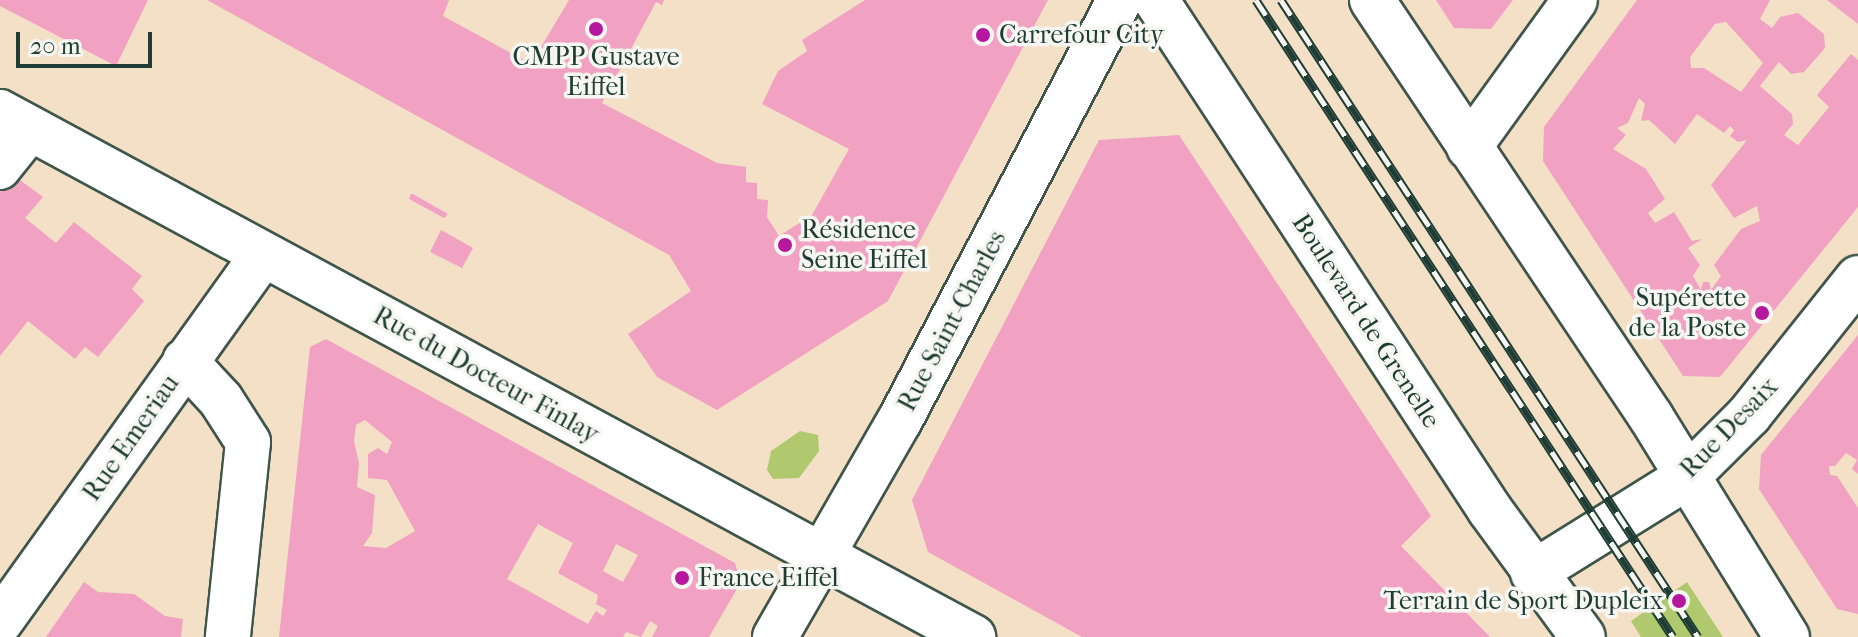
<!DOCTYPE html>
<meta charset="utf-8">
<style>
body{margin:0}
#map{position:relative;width:1858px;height:637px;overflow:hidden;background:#f3e0c6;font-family:"IM FELL French Canon",serif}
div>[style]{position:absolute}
.green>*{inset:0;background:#b0c96f}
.building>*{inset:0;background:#f1a2c2}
.roads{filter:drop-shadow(2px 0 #3f554a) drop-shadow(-2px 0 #3f554a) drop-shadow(0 2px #3f554a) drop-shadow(0 -2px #3f554a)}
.pedestrian>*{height:40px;margin:-20px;padding:0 20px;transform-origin:20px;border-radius:20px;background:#fff}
.minor>*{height:44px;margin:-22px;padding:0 22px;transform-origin:22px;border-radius:22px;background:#fff}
.secondary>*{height:44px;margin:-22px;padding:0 22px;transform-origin:22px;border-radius:22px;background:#fff}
.rail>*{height:9px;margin-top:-4.5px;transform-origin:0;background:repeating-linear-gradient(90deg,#f6f6f2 0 18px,#1f3d34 0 36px);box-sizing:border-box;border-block:2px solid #1f3d34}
.dots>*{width:22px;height:22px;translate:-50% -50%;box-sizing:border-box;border:4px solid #f6f6f2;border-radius:50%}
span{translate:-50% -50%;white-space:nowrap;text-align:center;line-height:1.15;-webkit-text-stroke:7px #f6f6f2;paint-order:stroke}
.poi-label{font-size:26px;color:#1f3d34}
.left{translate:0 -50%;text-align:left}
.right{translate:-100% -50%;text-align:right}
.street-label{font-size:26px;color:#1f3d34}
.scale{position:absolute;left:16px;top:32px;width:136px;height:36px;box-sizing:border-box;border:4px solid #1f3d34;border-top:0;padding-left:10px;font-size:24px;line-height:28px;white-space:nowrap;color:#1f3d34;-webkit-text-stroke:6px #f6f6f2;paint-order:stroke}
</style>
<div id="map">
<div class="green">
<div style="clip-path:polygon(800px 431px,818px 435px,819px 451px,799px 478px,773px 479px,767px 470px,771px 451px)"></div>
<div style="clip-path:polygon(1687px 582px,1723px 637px,1641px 637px,1631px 621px)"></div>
</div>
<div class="building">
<div style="clip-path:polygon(0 0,148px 0,116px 66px,0 6px)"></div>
<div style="clip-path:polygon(207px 0,449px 0,443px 16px,531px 64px,569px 0,664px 0,662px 5px,656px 2px,602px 103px,717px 163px,746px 167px,746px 182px,757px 183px,757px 199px,768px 200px,767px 217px,779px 236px,812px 215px,849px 149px,762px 104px,778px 71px,807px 51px,802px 40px,865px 0,1048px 0,888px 301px,717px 410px,657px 377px,628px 334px,691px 291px,669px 255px)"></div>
<div style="clip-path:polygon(1436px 0,1513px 0,1491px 29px,1454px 28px)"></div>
<div style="clip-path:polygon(evenodd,1637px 0,1770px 0,1760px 19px,1772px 28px,1780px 17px,1798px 13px,1824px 34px,1825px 48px,1804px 72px,1791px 74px,1779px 62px,1760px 86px,1792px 114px,1793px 124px,1784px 135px,1798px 145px,1829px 107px,1817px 95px,1851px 54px,1858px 60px,1858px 207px,1720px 377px,1683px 376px,1543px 161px,1544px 127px,1637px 0,1726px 22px,1763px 63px,1741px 92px,1704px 68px,1691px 68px,1690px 57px,1715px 24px,1726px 22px,1637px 0,1639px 98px,1645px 104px,1641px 121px,1649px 120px,1675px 144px,1697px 114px,1724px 133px,1730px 126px,1734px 130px,1730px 136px,1738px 142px,1747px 140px,1711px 185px,1734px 218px,1757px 206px,1760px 221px,1741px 229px,1714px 265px,1721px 276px,1711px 290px,1709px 282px,1703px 282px,1701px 290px,1693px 276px,1700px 265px,1688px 248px,1702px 239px,1692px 241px,1674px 212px,1655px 223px,1648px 213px,1665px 199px,1646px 169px,1613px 149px,1626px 135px,1617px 128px,1628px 123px,1639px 98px)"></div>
<div style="clip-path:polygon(1827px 0,1858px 0,1858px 24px)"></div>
<div style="clip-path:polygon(1179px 135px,1431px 516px,1401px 546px,1490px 637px,1082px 637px,928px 552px,912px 500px,1099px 140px)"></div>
<div style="clip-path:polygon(13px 175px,43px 197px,25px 218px,56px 243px,74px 222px,142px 276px,132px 289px,144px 301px,98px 357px,85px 347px,75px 359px,28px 321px,0 356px,0 192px)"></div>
<div style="clip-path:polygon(411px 194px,413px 194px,448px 214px,444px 218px,409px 199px)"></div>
<div style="clip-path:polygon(441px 230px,473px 248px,462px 268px,430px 252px)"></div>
<div style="clip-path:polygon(1858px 335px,1858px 474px,1852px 469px,1857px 460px,1846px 453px,1835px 466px,1829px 466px,1830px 475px,1837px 476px,1858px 508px,1858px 614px,1837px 609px,1759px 489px,1761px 455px)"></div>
<div style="clip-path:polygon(evenodd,326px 339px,735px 563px,741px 582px,709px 637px,652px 637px,658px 626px,650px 621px,641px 637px,626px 632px,623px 637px,279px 637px,310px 347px,326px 339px,365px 420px,392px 442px,387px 454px,378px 448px,368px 454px,368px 478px,387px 480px,415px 531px,386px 548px,363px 546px,372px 533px,375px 495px,357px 487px,359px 463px,354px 441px,356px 425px,365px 420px,326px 339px,538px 524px,573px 543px,558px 573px,598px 595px,596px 604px,607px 610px,603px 616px,596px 611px,588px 624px,507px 579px,538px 524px,326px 339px,616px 544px,638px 555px,623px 582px,603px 571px,616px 544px)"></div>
<div style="clip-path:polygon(84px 582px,98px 592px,134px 594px,165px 616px,183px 619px,181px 637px,46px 637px)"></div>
</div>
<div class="roads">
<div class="pedestrian">
<div style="left:0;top:169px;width:51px;rotate:-51.3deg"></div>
</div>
<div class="minor">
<div style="left:0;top:112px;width:1106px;rotate:28.35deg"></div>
<div style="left:1469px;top:147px;width:181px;rotate:-54.2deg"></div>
<div style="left:185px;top:361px;width:53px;rotate:47.3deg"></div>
<div style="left:221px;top:400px;width:50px;rotate:57.3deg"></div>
<div style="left:248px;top:442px;width:196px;rotate:95.9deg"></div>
<div style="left:1533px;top:573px;width:181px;rotate:-31.9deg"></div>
<div style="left:1687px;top:477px;width:88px;rotate:-45deg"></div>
<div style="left:1749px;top:415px;width:175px;rotate:-51.5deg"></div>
<div style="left:0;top:622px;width:452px;rotate:-54.4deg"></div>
<div style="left:775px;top:637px;width:250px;rotate:-60.1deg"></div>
<div style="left:900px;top:420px;width:474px;rotate:-62.4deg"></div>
</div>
<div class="secondary">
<div style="left:1156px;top:0;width:610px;rotate:56.78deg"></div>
<div style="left:1490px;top:510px;width:157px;rotate:53.8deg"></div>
<div style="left:1372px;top:0;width:502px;rotate:56.21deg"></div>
<div style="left:1651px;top:417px;width:259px;rotate:58.3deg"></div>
</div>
</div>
<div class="rail">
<div style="left:1256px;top:0;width:761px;rotate:56.79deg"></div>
<div style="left:1281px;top:0;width:761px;rotate:56.79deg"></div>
</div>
<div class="dots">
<div style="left:596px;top:29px;background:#b5179e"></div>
<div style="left:983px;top:35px;background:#b5179e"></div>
<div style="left:785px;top:245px;background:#b5179e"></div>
<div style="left:1762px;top:313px;background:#b5179e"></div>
<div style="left:682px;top:578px;background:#b5179e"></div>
<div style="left:1679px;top:601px;background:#b5179e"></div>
</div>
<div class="poi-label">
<span class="left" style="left:999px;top:35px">Carrefour City</span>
<span style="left:596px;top:72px">CMPP Gustave<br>Eiffel</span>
<span class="left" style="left:801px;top:245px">Résidence<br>Seine Eiffel</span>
<span class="right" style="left:1746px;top:313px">Supérette<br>de la Poste</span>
<span class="left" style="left:698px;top:578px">France Eiffel</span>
<span class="right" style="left:1663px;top:601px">Terrain de Sport Dupleix</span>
</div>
<div class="street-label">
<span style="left:952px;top:321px;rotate:-62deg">Rue Saint-Charles</span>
<span style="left:1366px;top:321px;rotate:57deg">Boulevard de Grenelle</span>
<span style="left:486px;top:375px;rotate:29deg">Rue du Docteur Finlay</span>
<span style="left:1729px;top:428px;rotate:-46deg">Rue Desaix</span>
<span style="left:131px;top:438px;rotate:-55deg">Rue Emeriau</span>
</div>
<div class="scale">20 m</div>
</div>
